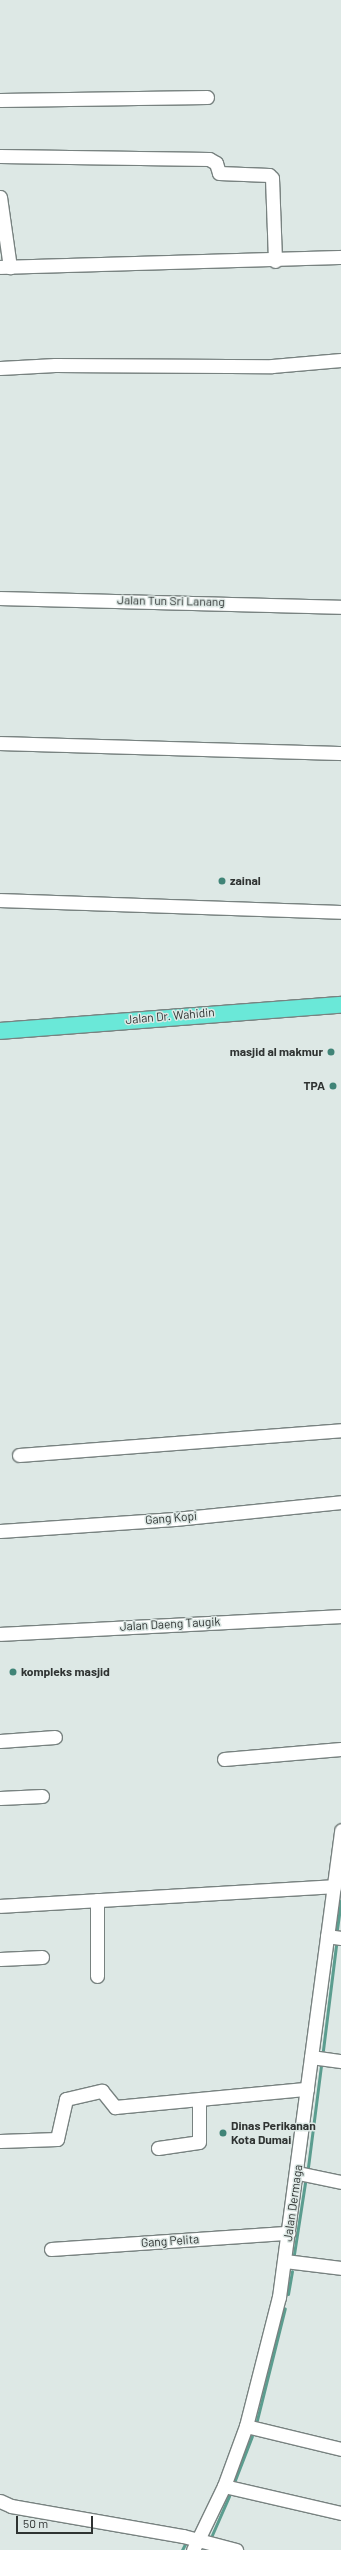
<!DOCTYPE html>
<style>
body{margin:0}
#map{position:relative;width:341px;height:2550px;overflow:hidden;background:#dde8e5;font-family:Barlow,sans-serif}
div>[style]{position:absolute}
.stream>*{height:3px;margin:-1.5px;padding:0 1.5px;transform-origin:1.5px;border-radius:1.5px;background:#5b9d8f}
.roads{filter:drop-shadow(1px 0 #788280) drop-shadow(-1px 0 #788280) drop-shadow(0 1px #788280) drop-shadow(0 -1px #788280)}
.minor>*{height:13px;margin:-6.5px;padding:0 6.5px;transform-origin:6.5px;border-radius:6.5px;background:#fff}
.major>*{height:16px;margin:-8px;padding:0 8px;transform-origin:8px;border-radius:8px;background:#6ae8d8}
.dots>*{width:11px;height:11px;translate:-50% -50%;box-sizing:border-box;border:2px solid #dde8e5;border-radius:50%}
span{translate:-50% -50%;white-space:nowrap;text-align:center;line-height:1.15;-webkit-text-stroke:3px #dde8e5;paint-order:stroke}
.street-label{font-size:12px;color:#2f3332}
.poi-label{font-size:12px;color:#2f3332;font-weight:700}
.left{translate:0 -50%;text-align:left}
.right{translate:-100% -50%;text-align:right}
.scale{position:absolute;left:16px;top:2516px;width:77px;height:18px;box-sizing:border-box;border:2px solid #2f3332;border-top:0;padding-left:5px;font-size:12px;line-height:14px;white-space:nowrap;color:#2f3332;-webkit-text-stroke:3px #dde8e5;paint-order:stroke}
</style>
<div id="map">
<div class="stream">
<div style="left:337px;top:1929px;width:29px;rotate:-82deg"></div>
<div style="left:323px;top:2050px;width:105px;rotate:-82.9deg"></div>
<div style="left:308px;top:2167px;width:102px;rotate:-82.7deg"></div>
<div style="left:294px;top:2254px;width:72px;rotate:-81.2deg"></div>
<div style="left:288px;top:2294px;width:23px;rotate:-80deg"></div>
<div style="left:257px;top:2420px;width:115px;rotate:-76deg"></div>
<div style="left:235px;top:2480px;width:47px;rotate:-68.9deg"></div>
<div style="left:212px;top:2535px;width:43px;rotate:-66.4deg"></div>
<div style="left:182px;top:2550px;width:7px;rotate:-63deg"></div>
</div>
<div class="roads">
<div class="minor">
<div style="left:0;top:100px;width:207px;rotate:-0.8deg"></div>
<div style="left:0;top:156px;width:209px;rotate:0.8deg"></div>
<div style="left:209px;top:159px;width:8px;rotate:30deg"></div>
<div style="left:216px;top:163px;width:10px;rotate:73deg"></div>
<div style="left:219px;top:173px;width:50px;rotate:2.3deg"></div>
<div style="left:269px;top:175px;width:4px;rotate:45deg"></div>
<div style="left:272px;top:178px;width:83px;rotate:87.9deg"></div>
<div style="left:0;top:197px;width:71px;rotate:81.9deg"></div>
<div style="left:0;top:267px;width:341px;rotate:-1.7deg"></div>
<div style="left:0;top:368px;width:55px;rotate:-3.1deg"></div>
<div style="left:55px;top:365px;width:217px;rotate:0.3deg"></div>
<div style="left:272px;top:366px;width:69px;rotate:-5deg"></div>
<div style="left:0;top:598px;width:341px;rotate:1.5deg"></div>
<div style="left:0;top:743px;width:341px;rotate:1.7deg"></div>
<div style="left:0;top:900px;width:341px;rotate:2deg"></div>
<div style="left:19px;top:1455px;width:323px;rotate:-4.4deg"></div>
<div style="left:0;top:1531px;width:175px;rotate:-3.9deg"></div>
<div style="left:175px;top:1519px;width:167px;rotate:-5.8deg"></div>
<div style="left:0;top:1634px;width:341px;rotate:-3deg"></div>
<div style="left:0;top:1741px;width:55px;rotate:-4.2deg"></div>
<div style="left:224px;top:1759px;width:117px;rotate:-4.9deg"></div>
<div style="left:0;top:1798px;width:42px;rotate:-2.7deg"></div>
<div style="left:0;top:1906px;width:335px;rotate:-3.4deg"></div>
<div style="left:327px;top:1936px;width:14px;rotate:8deg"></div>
<div style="left:0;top:1959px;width:42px;rotate:-2.7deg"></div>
<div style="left:97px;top:1976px;width:76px;rotate:-90deg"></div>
<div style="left:311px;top:2057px;width:30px;rotate:8deg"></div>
<div style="left:0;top:2141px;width:57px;rotate:-2deg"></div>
<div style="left:57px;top:2139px;width:41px;rotate:-77.3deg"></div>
<div style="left:66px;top:2099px;width:37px;rotate:-13deg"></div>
<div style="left:102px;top:2091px;width:21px;rotate:51deg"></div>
<div style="left:115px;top:2107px;width:193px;rotate:-5.4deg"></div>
<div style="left:158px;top:2148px;width:41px;rotate:-8.3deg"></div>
<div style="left:199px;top:2142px;width:42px;rotate:-90deg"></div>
<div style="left:298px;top:2173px;width:44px;rotate:11.8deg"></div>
<div style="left:51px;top:2249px;width:238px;rotate:-3.9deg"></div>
<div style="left:285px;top:2261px;width:56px;rotate:7.1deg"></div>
<div style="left:246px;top:2426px;width:98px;rotate:13.6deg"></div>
<div style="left:224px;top:2486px;width:120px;rotate:13deg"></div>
<div style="left:0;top:2501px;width:12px;rotate:24deg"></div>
<div style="left:11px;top:2506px;width:175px;rotate:9.9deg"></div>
<div style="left:183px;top:2536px;width:55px;rotate:14.8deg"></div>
<div style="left:193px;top:2550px;width:71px;rotate:-64.2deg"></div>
<div style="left:224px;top:2486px;width:64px;rotate:-69.9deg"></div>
<div style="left:246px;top:2426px;width:133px;rotate:-75.7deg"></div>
<div style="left:279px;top:2297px;width:471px;rotate:-82.4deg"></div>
</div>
<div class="major">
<div style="left:0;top:1031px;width:342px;rotate:-4.4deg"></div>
</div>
</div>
<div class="dots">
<div style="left:222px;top:881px;background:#408477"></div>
<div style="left:331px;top:1052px;background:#408477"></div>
<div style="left:333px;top:1086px;background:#408477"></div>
<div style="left:13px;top:1672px;background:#408477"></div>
<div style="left:223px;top:2133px;background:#408477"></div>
</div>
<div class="street-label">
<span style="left:171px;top:601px;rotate:1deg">Jalan Tun Sri Lanang</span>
<span style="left:170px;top:1016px;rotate:-5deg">Jalan Dr. Wahidin</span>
<span style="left:171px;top:1518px;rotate:-5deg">Gang Kopi</span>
<span style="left:170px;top:1624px;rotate:-3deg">Jalan Daeng Taugik</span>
<span style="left:293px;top:2203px;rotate:-82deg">Jalan Dermaga</span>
<span style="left:170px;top:2241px;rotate:-4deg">Gang Pelita</span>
</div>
<div class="poi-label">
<span class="left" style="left:230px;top:881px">zainal</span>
<span class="right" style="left:323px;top:1052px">masjid al makmur</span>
<span class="right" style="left:325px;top:1086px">TPA</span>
<span class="left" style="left:21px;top:1672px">kompleks masjid</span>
<span class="left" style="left:231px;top:2133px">Dinas Perikanan<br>Kota Dumai</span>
</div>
<div class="scale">50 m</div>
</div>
